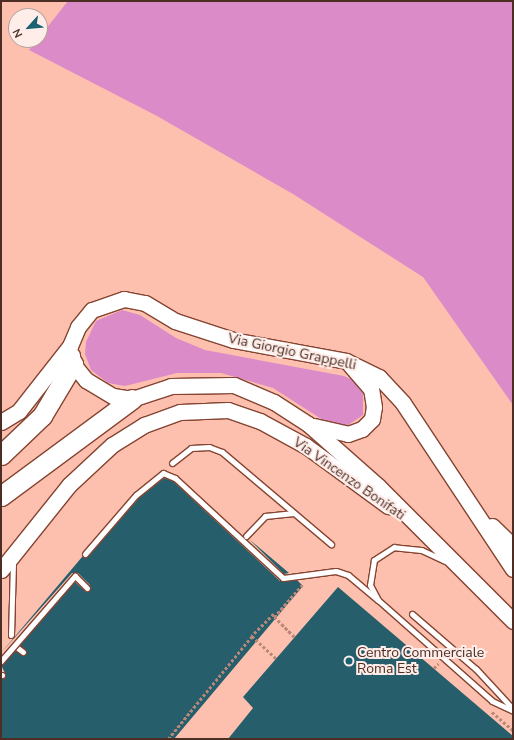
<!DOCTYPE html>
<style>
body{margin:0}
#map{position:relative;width:514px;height:740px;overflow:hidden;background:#fec0ae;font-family:"Nunito Sans",sans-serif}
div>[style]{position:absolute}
.green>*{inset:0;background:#db8bc7}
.building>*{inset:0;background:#265e6c}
.path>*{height:2.5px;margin-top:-1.25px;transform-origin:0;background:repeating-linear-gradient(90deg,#b98879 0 3px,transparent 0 5px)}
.roads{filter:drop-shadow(1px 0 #854431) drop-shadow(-1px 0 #854431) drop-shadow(0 1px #854431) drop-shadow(0 -1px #854431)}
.lane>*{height:5px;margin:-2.5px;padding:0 2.5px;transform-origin:2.5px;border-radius:2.5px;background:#fff}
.secondary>*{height:15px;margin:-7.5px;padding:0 7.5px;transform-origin:7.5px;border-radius:7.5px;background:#fff}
.highway>*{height:19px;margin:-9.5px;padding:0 9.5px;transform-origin:9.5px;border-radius:9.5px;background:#fff}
.bridges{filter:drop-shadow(1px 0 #854431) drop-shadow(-1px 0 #854431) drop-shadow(0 1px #854431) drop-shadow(0 -1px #854431)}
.lane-bridge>*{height:5px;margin:-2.5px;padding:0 2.5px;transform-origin:2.5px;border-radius:2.5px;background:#fff}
.dots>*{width:11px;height:11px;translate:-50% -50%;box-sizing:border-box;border:2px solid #feede9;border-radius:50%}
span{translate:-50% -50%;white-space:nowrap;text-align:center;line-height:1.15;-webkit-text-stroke:4px #feede9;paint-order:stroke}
.street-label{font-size:14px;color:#4c2e25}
.poi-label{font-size:14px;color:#4c2e25}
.left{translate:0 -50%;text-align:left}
.frame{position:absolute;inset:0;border:2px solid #4c2e25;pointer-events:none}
.north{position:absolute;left:8px;top:8px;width:40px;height:40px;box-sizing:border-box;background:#feede9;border:1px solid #b7a19b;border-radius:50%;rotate:243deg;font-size:11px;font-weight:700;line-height:16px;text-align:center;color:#4c2e25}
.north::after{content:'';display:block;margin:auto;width:14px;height:18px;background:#1a6171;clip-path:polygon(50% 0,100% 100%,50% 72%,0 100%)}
</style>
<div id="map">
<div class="green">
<div style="clip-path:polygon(68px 1px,513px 1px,513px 405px,423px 277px,293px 194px,157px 116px,29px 50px)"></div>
<div style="clip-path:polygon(122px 310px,140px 315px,176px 338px,205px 350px,344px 376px,355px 381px,363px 394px,363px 415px,347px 426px,326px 422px,273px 388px,221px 373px,177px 373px,125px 386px,108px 383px,91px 370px,85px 354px,86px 342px,96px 321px)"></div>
</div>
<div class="building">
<div style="clip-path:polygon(164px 478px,173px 481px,280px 581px,297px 580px,303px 586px,174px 739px,1px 739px,1px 679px,6px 675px,1px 665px,15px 651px,26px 655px,20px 645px,75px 582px,86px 592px,90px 585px,78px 573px,72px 573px,1px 653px,82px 557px,88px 557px,139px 498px)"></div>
<div style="clip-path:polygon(249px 539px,289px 573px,284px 574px)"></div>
<div style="clip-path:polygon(338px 587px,513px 736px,513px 739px,228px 739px,253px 708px,243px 697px)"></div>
</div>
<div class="path">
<div style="left:274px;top:614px;width:31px;rotate:135deg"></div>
<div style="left:252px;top:636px;width:33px;rotate:43deg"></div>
<div style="left:294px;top:637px;width:28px;rotate:-135deg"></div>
<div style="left:274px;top:617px;width:44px;rotate:-48.7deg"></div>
<div style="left:434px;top:668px;width:6px;rotate:-45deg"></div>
<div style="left:492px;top:712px;width:28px;rotate:41deg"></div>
<div style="left:168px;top:739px;width:133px;rotate:-50.8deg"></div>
</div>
<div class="roads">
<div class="lane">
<div style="left:172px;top:463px;width:24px;rotate:-38deg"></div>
<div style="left:191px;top:448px;width:18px;rotate:-3deg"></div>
<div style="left:209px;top:447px;width:14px;rotate:21deg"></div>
<div style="left:222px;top:452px;width:143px;rotate:40.2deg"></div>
<div style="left:246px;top:536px;width:28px;rotate:-46deg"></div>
<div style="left:265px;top:516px;width:29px;rotate:-6deg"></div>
<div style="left:85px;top:554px;width:78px;rotate:-49.2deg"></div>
<div style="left:136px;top:495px;width:35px;rotate:-39deg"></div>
<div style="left:163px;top:473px;width:13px;rotate:23deg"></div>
<div style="left:175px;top:478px;width:147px;rotate:42.8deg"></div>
<div style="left:283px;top:578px;width:53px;rotate:-7.5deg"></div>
<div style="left:336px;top:571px;width:13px;rotate:18deg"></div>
<div style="left:348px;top:575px;width:39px;rotate:40deg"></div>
<div style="left:445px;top:561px;width:26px;rotate:-155deg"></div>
<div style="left:421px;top:550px;width:27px;rotate:-174deg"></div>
<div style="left:394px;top:547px;width:24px;rotate:147deg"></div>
<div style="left:374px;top:560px;width:25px;rotate:99deg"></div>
<div style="left:370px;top:585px;width:17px;rotate:62deg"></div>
<div style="left:378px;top:600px;width:152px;rotate:41.5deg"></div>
<div style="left:492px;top:701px;width:23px;rotate:25deg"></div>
<div style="left:412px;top:614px;width:84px;rotate:40.7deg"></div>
<div style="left:476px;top:669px;width:54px;rotate:47.2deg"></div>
<div style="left:11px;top:635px;width:73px;rotate:-88.4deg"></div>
<div style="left:15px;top:646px;width:10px;rotate:37deg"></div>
<div style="left:1px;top:675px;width:1px"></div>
</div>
<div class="secondary">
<div style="left:72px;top:355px;width:9px;rotate:84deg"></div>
<div style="left:73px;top:364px;width:21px;rotate:51deg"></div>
<div style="left:86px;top:380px;width:31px;rotate:31deg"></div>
<div style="left:113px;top:396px;width:19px;rotate:9deg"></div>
<div style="left:132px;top:399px;width:41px;rotate:-18.4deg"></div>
<div style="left:171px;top:386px;width:63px;rotate:-0.9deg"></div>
<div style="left:234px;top:385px;width:43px;rotate:23deg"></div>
<div style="left:274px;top:402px;width:40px;rotate:32.9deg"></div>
<div style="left:308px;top:424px;width:94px;rotate:41.5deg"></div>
<div style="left:378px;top:486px;width:191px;rotate:45deg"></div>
<div style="left:1px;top:422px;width:21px;rotate:-31deg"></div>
<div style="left:19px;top:411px;width:83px;rotate:-51.9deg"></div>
<div style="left:70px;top:346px;width:21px;rotate:-67deg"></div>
<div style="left:78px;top:327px;width:22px;rotate:-51deg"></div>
<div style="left:92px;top:310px;width:34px;rotate:-19deg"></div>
<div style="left:124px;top:299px;width:21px;rotate:11deg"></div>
<div style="left:145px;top:303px;width:35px;rotate:31deg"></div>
<div style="left:175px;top:321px;width:61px;rotate:18.1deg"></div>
<div style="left:233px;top:340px;width:115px;rotate:10.5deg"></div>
<div style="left:346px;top:361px;width:37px;rotate:26deg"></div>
<div style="left:379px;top:377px;width:35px;rotate:47deg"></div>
<div style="left:403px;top:403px;width:199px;rotate:56.5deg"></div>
<div style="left:314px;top:426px;width:35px;rotate:13deg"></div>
<div style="left:348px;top:434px;width:15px;rotate:-20deg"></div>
<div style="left:362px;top:429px;width:14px;rotate:-45deg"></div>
<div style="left:372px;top:419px;width:12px;rotate:-81deg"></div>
<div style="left:374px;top:407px;width:18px;rotate:-99deg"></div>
<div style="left:371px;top:389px;width:32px;rotate:-131deg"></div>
<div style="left:492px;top:526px;width:29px;rotate:44deg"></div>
<div style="left:1px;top:570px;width:109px;rotate:-51.3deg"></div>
<div style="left:69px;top:485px;width:59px;rotate:-42.9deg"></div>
<div style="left:112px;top:445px;width:38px;rotate:-32deg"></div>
<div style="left:144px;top:425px;width:38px;rotate:-20deg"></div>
<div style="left:180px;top:412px;width:48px;rotate:-2.4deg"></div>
<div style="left:228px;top:410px;width:34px;rotate:19deg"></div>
<div style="left:260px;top:421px;width:52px;rotate:28.5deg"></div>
<div style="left:306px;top:446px;width:102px;rotate:36.2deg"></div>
</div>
<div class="highway">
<div style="left:1px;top:455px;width:57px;rotate:-43.6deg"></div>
<div style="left:42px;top:416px;width:61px;rotate:-59.2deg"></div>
<div style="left:1px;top:496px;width:163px;rotate:-36.5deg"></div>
</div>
</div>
<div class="bridges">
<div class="lane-bridge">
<div style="left:1px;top:661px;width:113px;rotate:-49deg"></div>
<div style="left:75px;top:576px;width:17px;rotate:45deg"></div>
</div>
</div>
<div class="dots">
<div style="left:349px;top:661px;background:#1a6171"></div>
</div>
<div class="street-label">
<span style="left:292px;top:352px;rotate:12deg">Via Giorgio Grappelli</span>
<span style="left:349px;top:479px;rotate:35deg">Via Vincenzo Bonifati</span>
</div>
<div class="poi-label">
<span class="left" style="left:357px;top:661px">Centro Commerciale<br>Roma Est</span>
</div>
<div class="frame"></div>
<div class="north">N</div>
</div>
